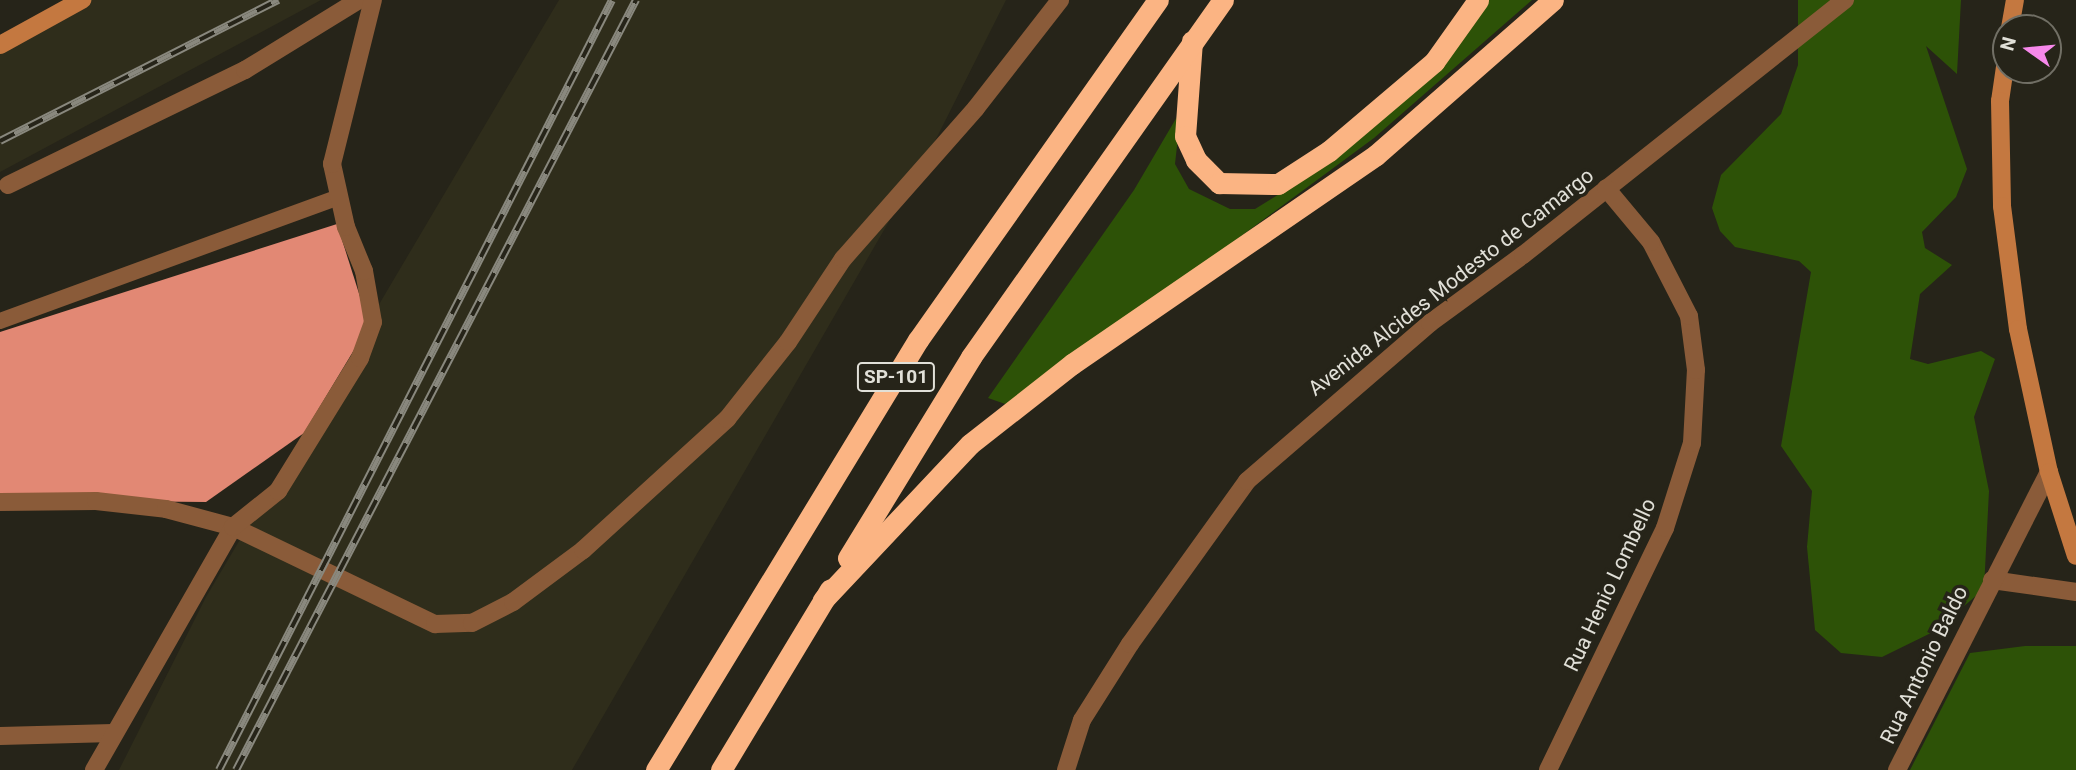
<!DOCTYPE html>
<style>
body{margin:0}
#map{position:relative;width:2076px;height:770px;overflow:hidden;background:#262419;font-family:Roboto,sans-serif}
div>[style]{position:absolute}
.built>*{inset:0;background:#2f2d1b}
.green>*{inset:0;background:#2d5207}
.building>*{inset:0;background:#e28874}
.lane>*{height:16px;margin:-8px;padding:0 8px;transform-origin:8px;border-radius:8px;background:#8a5b39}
.street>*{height:18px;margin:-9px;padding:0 9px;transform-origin:9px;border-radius:9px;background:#8a5b39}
.secondary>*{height:18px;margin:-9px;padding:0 9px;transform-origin:9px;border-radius:9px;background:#c47840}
.highway>*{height:21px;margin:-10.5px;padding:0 10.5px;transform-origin:10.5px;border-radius:10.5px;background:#fbb483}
.rail>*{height:8px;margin-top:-4px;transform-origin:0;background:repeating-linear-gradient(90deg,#262419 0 16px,#89887e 0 32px);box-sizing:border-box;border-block:2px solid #89887e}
span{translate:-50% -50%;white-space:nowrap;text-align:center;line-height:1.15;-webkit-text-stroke:7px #262419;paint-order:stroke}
.shield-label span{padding:2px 5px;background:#262419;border:2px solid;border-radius:5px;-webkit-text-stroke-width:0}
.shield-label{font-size:19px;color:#e1e0d8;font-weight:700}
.street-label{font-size:21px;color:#e1e0d8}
.north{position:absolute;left:1992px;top:14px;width:70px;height:70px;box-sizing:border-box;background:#262419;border:2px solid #716f65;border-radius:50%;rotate:285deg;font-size:19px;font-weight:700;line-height:28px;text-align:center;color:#e1e0d8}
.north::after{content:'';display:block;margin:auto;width:24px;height:32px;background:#f788eb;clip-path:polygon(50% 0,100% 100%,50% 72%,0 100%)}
</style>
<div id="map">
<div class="built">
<div style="clip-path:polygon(82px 0,321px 0,0 172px,0 45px)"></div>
<div style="clip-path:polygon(559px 0,1006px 0,932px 147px,572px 770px,119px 770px,206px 597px)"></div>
</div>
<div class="green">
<div style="clip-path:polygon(1486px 0,1532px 0,1374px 138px,1011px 406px,988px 398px,1134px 190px,1181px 110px,1175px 164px,1189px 189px,1230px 209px,1255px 209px,1321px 168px)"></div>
<div style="clip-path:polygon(1798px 0,1961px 0,1957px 74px,1926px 46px,1967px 169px,1956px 197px,1922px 232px,1925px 248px,1952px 265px,1920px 294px,1910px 359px,1928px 364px,1981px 351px,1995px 359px,1974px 417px,1989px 491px,1984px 589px,1935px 631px,1882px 657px,1841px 653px,1815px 630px,1807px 547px,1812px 491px,1781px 446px,1811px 272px,1799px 261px,1735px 247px,1720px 231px,1712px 208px,1721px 175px,1781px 114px,1798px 65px)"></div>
<div style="clip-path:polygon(2025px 646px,2076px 646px,2076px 770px,1910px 770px,1970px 653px)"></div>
</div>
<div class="building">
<div style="clip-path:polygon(337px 224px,369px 325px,304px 433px,206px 502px,0 500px,0 332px)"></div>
</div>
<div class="lane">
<div style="left:0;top:321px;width:361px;rotate:-20.1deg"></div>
</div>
<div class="street">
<div style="left:8px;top:185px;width:263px;rotate:-25.9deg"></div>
<div style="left:245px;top:70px;width:134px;rotate:-31.6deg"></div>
<div style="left:0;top:502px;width:96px;rotate:-0.6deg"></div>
<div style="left:96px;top:501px;width:70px;rotate:6.5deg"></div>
<div style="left:166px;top:509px;width:69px;rotate:15deg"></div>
<div style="left:233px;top:527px;width:224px;rotate:25.7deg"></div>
<div style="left:435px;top:624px;width:37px;rotate:-2deg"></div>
<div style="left:472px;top:623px;width:46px;rotate:-27.1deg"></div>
<div style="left:513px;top:602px;width:87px;rotate:-36.6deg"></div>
<div style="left:583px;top:550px;width:195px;rotate:-42.3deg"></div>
<div style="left:727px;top:419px;width:98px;rotate:-51.6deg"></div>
<div style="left:788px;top:342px;width:100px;rotate:-56.5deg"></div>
<div style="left:843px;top:259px;width:201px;rotate:-48.6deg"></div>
<div style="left:976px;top:108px;width:137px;rotate:-52.1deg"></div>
<div style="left:1992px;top:580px;width:85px;rotate:8.1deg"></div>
<div style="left:0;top:736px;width:113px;rotate:-1.5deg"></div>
<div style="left:94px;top:770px;width:280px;rotate:-60.2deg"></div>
<div style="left:233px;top:527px;width:58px;rotate:-38.7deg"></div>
<div style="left:278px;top:491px;width:156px;rotate:-58.3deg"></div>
<div style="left:360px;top:358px;width:38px;rotate:-70deg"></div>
<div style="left:373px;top:322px;width:52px;rotate:-100deg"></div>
<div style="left:364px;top:271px;width:48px;rotate:-112.2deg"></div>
<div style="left:346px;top:227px;width:65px;rotate:-102.5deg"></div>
<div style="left:332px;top:164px;width:169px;rotate:-76deg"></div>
<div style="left:1066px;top:770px;width:52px;rotate:-72.3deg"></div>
<div style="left:1082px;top:720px;width:90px;rotate:-57.7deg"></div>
<div style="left:1130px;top:644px;width:201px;rotate:-54.3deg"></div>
<div style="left:1247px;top:481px;width:242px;rotate:-40.8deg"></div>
<div style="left:1430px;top:323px;width:115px;rotate:-36.2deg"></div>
<div style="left:1523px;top:255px;width:411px;rotate:-38.4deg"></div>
<div style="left:1548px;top:770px;width:269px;rotate:-64.2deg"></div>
<div style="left:1665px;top:528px;width:89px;rotate:-72.4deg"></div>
<div style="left:1692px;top:443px;width:73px;rotate:-86.9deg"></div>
<div style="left:1696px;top:370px;width:54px;rotate:-97.4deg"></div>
<div style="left:1689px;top:316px;width:83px;rotate:-117.2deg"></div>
<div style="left:1651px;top:242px;width:70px;rotate:-129.8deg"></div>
<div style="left:1897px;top:770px;width:335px;rotate:-63deg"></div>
</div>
<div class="secondary">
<div style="left:2010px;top:28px;width:28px;rotate:-80deg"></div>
<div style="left:0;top:45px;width:94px;rotate:-28.8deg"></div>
<div style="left:2006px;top:60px;width:41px;rotate:98.3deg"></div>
<div style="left:2000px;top:101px;width:105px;rotate:88.9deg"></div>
<div style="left:2002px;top:206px;width:124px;rotate:82.6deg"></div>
<div style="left:2018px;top:329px;width:146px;rotate:77.8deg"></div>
<div style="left:2049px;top:472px;width:88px;rotate:72.2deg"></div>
</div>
<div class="highway">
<div style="left:1192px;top:41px;width:95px;rotate:94.2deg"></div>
<div style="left:1185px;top:136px;width:26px;rotate:65deg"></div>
<div style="left:1196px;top:160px;width:33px;rotate:45deg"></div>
<div style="left:1219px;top:183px;width:59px;rotate:1deg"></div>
<div style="left:1278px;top:184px;width:61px;rotate:-32.9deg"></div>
<div style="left:1329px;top:151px;width:138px;rotate:-40.3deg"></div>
<div style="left:1434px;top:62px;width:76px;rotate:-54.6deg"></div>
<div style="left:848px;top:558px;width:236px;rotate:-58.5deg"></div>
<div style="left:971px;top:357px;width:437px;rotate:-54.8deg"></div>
<div style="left:823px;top:600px;width:214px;rotate:-46.7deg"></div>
<div style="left:970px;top:444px;width:130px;rotate:-38.1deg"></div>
<div style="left:1072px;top:364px;width:369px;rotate:-34.5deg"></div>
<div style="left:1376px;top:155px;width:235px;rotate:-41.2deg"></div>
<div style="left:656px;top:770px;width:504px;rotate:-58.65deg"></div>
<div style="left:918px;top:340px;width:416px;rotate:-54.8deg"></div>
<div style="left:721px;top:770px;width:211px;rotate:-58.9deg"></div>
</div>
<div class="rail">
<div style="left:0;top:141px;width:312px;rotate:-26.9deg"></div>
<div style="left:219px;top:770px;width:864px;rotate:-62.96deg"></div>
<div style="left:236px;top:770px;width:868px;rotate:-62.55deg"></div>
</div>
<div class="shield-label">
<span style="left:896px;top:377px">SP-101</span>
</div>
<div class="street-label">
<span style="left:1451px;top:282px;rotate:-38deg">Avenida Alcides Modesto de Camargo</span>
<span style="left:1610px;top:585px;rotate:-65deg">Rua Henio Lombello</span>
<span style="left:1924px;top:665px;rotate:-64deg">Rua Antonio Baldo</span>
</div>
<div class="north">N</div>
</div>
